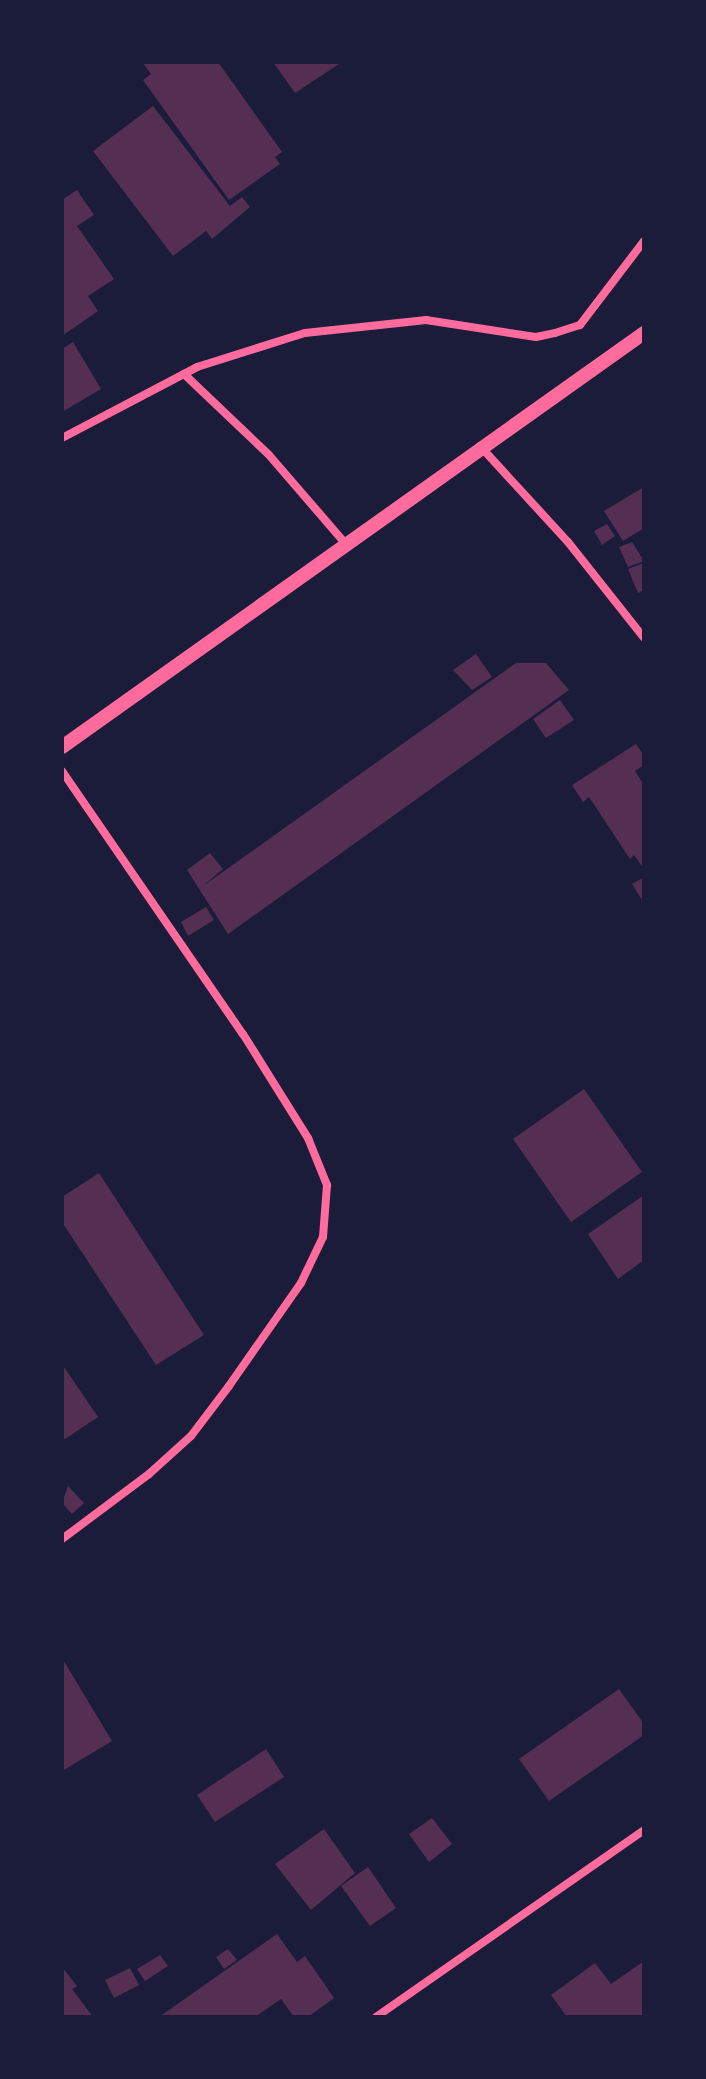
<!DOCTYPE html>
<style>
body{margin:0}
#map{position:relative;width:706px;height:2079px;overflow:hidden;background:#1b1b3a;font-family:Quicksand,sans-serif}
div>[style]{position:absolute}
.building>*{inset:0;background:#542f53}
.minor>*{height:8px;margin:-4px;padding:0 4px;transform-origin:4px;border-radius:4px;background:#ff6b9d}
.tertiary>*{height:14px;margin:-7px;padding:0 7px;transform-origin:7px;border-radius:7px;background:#ff6b9d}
span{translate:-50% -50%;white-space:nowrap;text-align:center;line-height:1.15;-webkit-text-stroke:8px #1b1b3a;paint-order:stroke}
.frame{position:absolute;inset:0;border:64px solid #1b1b3a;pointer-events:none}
</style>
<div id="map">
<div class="building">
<div style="clip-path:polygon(142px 62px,218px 62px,282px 152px,275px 157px,280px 164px,229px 200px,143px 80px,151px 74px)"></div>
<div style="clip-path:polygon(273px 62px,342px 62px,295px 93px)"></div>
<div style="clip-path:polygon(153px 106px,230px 206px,242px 197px,250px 207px,212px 239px,206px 231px,173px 256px,93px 151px)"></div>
<div style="clip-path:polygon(77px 190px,94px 215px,77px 226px,114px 279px,88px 296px,98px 311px,62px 336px,62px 200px)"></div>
<div style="clip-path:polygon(73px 342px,101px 389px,62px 412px,62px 349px)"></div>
<div style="clip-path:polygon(644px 487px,644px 528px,623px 541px,604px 511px)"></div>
<div style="clip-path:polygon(607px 524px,615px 536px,602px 545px,594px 531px)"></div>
<div style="clip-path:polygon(632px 542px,644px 561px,628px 567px,619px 547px)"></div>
<div style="clip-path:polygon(644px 563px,644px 590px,638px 593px,628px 569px)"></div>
<div style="clip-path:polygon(476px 654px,492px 677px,472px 690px,453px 670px)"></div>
<div style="clip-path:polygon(516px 663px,546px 663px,569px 690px,228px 934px,187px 870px,210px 853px,223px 869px,203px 886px)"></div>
<div style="clip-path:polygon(560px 700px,574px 720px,546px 738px,533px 719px)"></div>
<div style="clip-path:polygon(636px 744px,644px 756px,644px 765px,635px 771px,644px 785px,644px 869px,634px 855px,630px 859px,589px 797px,583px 802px,572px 785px)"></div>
<div style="clip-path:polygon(644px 877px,644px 903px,632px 884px)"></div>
<div style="clip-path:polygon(206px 907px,214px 920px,188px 936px,181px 922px)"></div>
<div style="clip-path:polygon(584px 1089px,642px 1172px,571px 1222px,513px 1139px)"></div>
<div style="clip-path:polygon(99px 1173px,204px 1335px,156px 1365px,62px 1222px,62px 1197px)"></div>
<div style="clip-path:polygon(644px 1195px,644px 1260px,618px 1279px,588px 1234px)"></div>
<div style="clip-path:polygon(62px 1364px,98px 1417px,62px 1441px)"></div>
<div style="clip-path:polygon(68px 1486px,84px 1503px,72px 1514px,62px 1503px)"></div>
<div style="clip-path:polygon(62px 1658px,112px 1741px,62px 1771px)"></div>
<div style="clip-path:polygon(619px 1689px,644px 1724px,644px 1735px,549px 1801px,519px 1759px)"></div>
<div style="clip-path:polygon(266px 1749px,284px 1777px,215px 1822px,197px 1795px)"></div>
<div style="clip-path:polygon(432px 1818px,452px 1844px,429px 1862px,409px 1834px)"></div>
<div style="clip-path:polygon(324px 1829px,355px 1873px,311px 1910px,275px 1864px)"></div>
<div style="clip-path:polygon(368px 1867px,396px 1908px,370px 1926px,341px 1886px)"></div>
<div style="clip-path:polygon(277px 1934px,297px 1962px,305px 1956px,334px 1998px,308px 2017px,294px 2017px,281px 1999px,255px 2017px,159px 2017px)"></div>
<div style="clip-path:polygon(228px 1949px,237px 1960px,224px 1969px,216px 1957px)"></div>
<div style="clip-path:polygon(160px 1955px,168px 1966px,145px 1981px,137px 1969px)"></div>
<div style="clip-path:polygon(644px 1961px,644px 2017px,567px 2017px,551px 1995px,595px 1963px,611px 1984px)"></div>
<div style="clip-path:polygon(62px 1967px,77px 1986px,72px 1989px,93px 2017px,62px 2017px)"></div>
<div style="clip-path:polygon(130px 1968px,139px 1985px,114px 1998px,105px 1980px)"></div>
</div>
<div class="minor">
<div style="left:184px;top:374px;width:117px;rotate:43.6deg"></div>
<div style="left:269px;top:455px;width:116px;rotate:49.2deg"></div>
<div style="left:62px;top:438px;width:153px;rotate:-27.7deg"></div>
<div style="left:197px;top:367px;width:113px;rotate:-17.5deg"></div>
<div style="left:305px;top:333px;width:122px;rotate:-6.1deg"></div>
<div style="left:426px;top:320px;width:111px;rotate:8.8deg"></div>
<div style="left:536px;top:337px;width:19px;rotate:-12deg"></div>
<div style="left:555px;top:333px;width:26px;rotate:-18deg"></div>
<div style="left:580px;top:325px;width:106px;rotate:-52.7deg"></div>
<div style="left:480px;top:446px;width:130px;rotate:47.5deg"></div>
<div style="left:568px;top:542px;width:122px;rotate:51.6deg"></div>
<div style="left:62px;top:771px;width:319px;rotate:55.5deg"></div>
<div style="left:243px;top:1034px;width:123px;rotate:58deg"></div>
<div style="left:308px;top:1138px;width:51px;rotate:68deg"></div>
<div style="left:327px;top:1185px;width:52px;rotate:94.4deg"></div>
<div style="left:323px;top:1237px;width:51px;rotate:115.6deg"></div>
<div style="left:301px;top:1283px;width:126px;rotate:125deg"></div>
<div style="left:229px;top:1386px;width:63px;rotate:127.2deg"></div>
<div style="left:191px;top:1436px;width:57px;rotate:137.9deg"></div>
<div style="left:149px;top:1474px;width:109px;rotate:143.2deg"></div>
<div style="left:376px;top:2017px;width:327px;rotate:-34.9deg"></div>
</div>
<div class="tertiary">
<div style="left:62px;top:747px;width:714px;rotate:-35.43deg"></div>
</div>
<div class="frame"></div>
</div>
